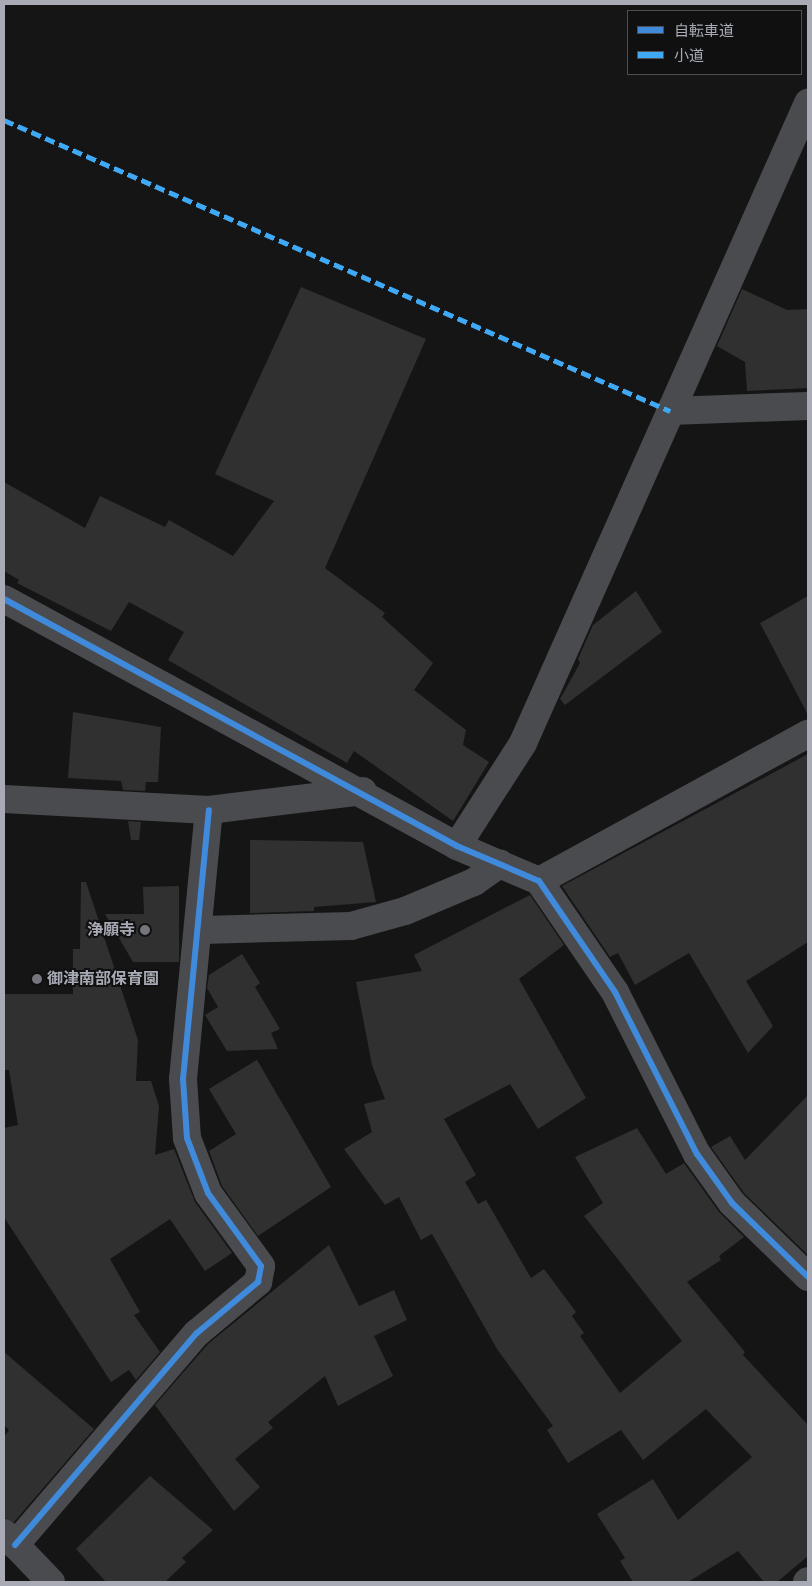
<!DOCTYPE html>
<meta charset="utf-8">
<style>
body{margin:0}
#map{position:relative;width:812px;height:1586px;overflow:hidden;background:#151516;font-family:Karla,"Noto Sans JP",sans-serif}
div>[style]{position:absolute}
.building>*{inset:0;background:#303031}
.minor>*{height:28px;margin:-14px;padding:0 14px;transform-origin:14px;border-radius:14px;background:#4a4b4e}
.quiet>*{height:5px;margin-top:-2.5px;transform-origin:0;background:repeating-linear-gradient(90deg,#3fa9f5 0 10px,transparent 0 15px)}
.cycleway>*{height:6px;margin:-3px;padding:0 3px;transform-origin:3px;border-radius:3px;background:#408adc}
.dots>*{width:14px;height:14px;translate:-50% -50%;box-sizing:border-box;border:2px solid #101011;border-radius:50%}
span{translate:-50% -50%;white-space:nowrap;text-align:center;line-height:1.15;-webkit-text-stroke:4px #101011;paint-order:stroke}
.poi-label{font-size:16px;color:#a8abb5;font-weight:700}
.right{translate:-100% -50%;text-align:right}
.left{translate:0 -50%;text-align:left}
.frame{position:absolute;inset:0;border:5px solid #a8abb5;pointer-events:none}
.legend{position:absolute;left:627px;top:10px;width:175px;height:65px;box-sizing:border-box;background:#101011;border:1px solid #4d4e53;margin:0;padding:6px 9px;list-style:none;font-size:15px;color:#a8abb5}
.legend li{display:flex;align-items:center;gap:10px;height:25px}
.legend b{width:25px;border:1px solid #4d4e53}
</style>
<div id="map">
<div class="building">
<div style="clip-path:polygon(301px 287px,426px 339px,325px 568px,385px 613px,382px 617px,433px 663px,414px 690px,466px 730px,463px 745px,489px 762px,453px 821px,354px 751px,347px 763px,168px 660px,184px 632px,129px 602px,111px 631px,17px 583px,19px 580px,4px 571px,4px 482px,85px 528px,100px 496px,165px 527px,169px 520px,233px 556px,274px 501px,215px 474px)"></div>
<div style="clip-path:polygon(742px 289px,787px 310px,808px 309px,808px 388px,747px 391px,745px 362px,717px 346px)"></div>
<div style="clip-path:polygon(636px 591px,662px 632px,565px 705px,560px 699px,580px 663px,578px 659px,593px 625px)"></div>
<div style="clip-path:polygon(808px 596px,808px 715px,760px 623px)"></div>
<div style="clip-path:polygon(73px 712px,161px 727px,158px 782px,146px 782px,145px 791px,123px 790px,121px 781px,68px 778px)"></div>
<div style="clip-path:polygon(808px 754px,808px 942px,746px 981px,773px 1026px,748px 1053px,689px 953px,635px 985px,618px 953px,610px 957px,562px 886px)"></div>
<div style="clip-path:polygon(128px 821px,141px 822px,139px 840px,131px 840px)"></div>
<div style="clip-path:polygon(250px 840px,363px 842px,376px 902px,314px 907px,314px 911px,250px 913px)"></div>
<div style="clip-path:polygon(81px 882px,86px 882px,138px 1040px,136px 1081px,151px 1081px,159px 1106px,155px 1155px,174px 1149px,195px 1202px,232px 1253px,205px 1271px,170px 1219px,110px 1259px,140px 1312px,134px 1315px,160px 1352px,136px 1380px,129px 1370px,111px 1382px,4px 1217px,4px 1128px,18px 1125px,9px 1070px,4px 1070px,4px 994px,73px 994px,73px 949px,80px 949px)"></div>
<div style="clip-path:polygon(179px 886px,179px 962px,133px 962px,105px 914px,144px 914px,143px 887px)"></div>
<div style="clip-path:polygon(530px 895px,564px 945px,519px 979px,586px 1098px,538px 1129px,510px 1084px,444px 1119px,476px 1175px,465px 1182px,478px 1204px,486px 1200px,531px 1278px,544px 1269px,576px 1312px,572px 1316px,584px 1333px,580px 1336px,620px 1393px,682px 1341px,584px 1216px,603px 1203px,575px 1157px,637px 1128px,666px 1174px,684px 1163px,719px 1212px,744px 1237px,719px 1256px,721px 1260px,687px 1282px,745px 1352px,743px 1355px,808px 1425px,808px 1556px,777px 1582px,764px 1582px,738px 1551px,688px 1582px,633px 1582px,620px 1561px,625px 1558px,597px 1514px,653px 1479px,678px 1520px,752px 1457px,706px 1409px,643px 1460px,621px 1430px,568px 1463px,547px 1430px,553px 1426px,497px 1349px,432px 1234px,421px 1240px,399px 1197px,385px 1205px,344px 1149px,372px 1132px,364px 1104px,385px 1099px,372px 1065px,356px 982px,422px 971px,414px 955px)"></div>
<div style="clip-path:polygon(242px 954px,260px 983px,255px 987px,280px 1029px,271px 1033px,278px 1049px,227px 1051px,205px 1015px,218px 1007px,207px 988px,209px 975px)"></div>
<div style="clip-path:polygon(257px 1060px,331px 1187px,258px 1236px,222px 1186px,209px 1151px,236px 1134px,209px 1089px)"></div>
<div style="clip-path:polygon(808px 1095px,808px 1255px,744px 1193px,711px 1147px,730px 1136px,745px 1160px)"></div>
<div style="clip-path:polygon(329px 1245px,359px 1306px,394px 1290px,407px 1320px,374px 1336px,393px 1376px,338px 1406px,325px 1376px,268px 1422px,273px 1428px,235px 1459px,260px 1487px,234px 1511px,155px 1405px,208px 1344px)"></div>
<div style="clip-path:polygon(4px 1352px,94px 1429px,14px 1522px,4px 1518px,4px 1437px,9px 1430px,4px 1425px)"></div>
<div style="clip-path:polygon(150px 1476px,213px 1530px,182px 1558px,186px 1562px,165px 1582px,106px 1582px,76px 1549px)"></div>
</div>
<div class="minor">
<div style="left:670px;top:411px;width:138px;rotate:-2.1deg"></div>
<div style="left:4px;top:599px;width:516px;rotate:28.6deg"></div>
<div style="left:457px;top:846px;width:89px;rotate:23.1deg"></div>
<div style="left:539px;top:881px;width:135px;rotate:55.6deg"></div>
<div style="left:615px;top:992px;width:182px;rotate:63.2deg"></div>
<div style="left:697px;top:1154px;width:60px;rotate:54.5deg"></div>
<div style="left:732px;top:1203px;width:106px;rotate:44.2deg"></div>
<div style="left:4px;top:799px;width:205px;rotate:3.1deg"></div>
<div style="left:209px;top:810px;width:155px;rotate:-7deg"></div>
<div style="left:457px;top:846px;width:122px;rotate:-57.3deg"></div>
<div style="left:523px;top:743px;width:701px;rotate:-66deg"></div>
<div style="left:539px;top:881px;width:307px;rotate:-28.7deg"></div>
<div style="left:201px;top:930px;width:150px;rotate:-1.5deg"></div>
<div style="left:351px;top:926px;width:56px;rotate:-15.5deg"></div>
<div style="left:405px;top:911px;width:75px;rotate:-22.8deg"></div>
<div style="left:474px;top:882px;width:32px;rotate:-35deg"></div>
<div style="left:4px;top:1533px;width:68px;rotate:46.2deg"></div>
<div style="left:15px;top:1545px;width:279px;rotate:-49.4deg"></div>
<div style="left:197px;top:1333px;width:80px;rotate:-39.9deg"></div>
<div style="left:258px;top:1282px;width:16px;rotate:-79deg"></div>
<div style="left:261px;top:1266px;width:90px;rotate:-126deg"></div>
<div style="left:208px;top:1193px;width:59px;rotate:-110.9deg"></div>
<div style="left:187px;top:1138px;width:59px;rotate:-93.9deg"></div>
<div style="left:183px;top:1079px;width:270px;rotate:-84.5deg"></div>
<div style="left:807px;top:1582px;width:1px;rotate:-45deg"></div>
</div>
<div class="quiet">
<div style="left:4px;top:120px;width:727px;rotate:23.6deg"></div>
</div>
<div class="cycleway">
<div style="left:4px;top:599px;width:516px;rotate:28.6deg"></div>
<div style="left:457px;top:846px;width:89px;rotate:23.1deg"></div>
<div style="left:539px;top:881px;width:135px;rotate:55.6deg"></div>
<div style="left:615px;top:992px;width:182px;rotate:63.2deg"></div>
<div style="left:697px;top:1154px;width:60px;rotate:54.5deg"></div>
<div style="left:732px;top:1203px;width:106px;rotate:44.2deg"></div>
<div style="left:15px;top:1545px;width:279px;rotate:-49.4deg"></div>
<div style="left:197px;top:1333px;width:80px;rotate:-39.9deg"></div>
<div style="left:258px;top:1282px;width:16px;rotate:-79deg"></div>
<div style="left:261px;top:1266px;width:90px;rotate:-126deg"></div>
<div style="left:208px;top:1193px;width:59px;rotate:-110.9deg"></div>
<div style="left:187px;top:1138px;width:59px;rotate:-93.9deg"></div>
<div style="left:183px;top:1079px;width:270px;rotate:-84.5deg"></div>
</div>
<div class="dots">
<div style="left:145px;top:930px;background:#75767d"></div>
<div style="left:37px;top:979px;background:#75767d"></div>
</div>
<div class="poi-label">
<span class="right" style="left:135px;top:930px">浄願寺</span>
<span class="left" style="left:47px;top:979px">御津南部保育園</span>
</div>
<div class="frame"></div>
<ul class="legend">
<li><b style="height:6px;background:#408adc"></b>自転車道</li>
<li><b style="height:6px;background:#3fa9f5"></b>小道</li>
</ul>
</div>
